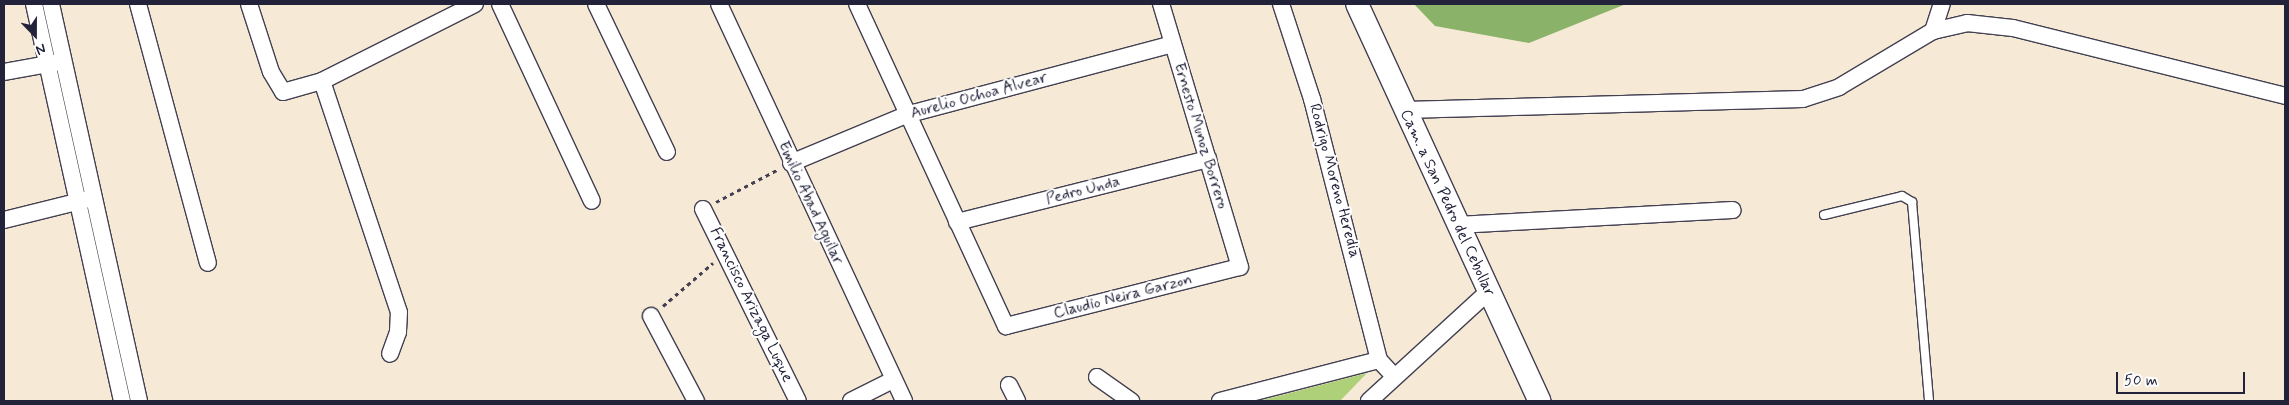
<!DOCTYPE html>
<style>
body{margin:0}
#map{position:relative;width:2289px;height:405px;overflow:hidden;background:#f6e9d5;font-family:Mynerve,sans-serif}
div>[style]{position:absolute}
.green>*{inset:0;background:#aed079}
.forest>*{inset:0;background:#8ab269}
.path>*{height:3px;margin-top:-1.5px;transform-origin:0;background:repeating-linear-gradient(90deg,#424052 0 4px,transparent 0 8px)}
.roads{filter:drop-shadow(1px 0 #424052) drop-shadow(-1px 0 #424052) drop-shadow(0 1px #424052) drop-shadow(0 -1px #424052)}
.lane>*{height:8px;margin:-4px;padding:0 4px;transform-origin:4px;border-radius:4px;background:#fff}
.street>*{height:16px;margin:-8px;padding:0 8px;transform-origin:8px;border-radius:8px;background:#fff}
.secondary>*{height:22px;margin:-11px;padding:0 11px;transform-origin:11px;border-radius:11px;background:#fff}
span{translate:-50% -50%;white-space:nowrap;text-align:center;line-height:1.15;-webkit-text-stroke:4px #fff;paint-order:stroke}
.street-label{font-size:16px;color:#22223b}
.frame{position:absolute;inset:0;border:5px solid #22223b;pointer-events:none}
.north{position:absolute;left:10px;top:10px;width:50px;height:50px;-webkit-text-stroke:4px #fff;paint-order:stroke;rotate:158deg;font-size:14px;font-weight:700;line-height:20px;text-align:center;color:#22223b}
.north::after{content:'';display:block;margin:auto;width:18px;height:22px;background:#22223b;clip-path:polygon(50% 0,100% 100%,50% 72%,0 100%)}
.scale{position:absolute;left:2116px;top:372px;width:129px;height:22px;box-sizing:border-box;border:2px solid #22223b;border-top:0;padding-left:6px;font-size:15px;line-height:18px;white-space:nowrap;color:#22223b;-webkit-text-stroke:4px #fff;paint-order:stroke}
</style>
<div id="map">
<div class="green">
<div style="clip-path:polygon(1367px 373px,1340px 401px,1259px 401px)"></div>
</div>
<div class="forest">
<div style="clip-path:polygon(1414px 4px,1626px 4px,1529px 43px,1435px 26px)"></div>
</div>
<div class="path">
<div style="left:716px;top:202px;width:69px;rotate:-27.7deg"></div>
<div style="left:663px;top:306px;width:66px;rotate:-40.7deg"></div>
</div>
<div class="roads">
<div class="lane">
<div style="left:1824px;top:215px;width:80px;rotate:-13.7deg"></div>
<div style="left:1902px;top:196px;width:12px;rotate:31deg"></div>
<div style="left:1912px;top:202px;width:200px;rotate:85.1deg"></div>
</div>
<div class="street">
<div style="left:34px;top:4px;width:407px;rotate:77.5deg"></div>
<div style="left:51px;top:4px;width:407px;rotate:77.5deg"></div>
<div style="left:138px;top:4px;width:268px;rotate:74.9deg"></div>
<div style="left:249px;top:4px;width:71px;rotate:72.1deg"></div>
<div style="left:271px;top:72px;width:23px;rotate:59deg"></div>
<div style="left:283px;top:92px;width:41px;rotate:-15.8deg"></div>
<div style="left:322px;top:81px;width:171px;rotate:-26.7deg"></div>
<div style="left:500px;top:4px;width:217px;rotate:65deg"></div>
<div style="left:596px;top:4px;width:164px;rotate:64.4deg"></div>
<div style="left:719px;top:4px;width:438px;rotate:65deg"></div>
<div style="left:857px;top:4px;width:355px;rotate:65.2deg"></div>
<div style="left:1006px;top:326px;width:241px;rotate:-14.2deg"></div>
<div style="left:1240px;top:267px;width:275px;rotate:-106.7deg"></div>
<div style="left:1281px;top:4px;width:100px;rotate:71.9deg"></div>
<div style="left:1312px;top:99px;width:269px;rotate:75.6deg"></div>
<div style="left:1379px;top:360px;width:22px;rotate:47deg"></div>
<div style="left:1933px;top:31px;width:28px;rotate:-72deg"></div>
<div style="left:4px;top:72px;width:56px;rotate:-10.3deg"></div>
<div style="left:322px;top:81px;width:243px;rotate:71.6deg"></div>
<div style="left:399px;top:312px;width:20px;rotate:93deg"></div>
<div style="left:398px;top:332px;width:23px;rotate:110deg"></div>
<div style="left:1405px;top:110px;width:398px;rotate:-1.6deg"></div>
<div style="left:1803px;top:99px;width:38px;rotate:-18deg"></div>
<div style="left:1839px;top:87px;width:109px;rotate:-30.8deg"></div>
<div style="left:1933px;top:31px;width:35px;rotate:-13deg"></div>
<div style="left:1967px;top:23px;width:46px;rotate:6.2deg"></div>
<div style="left:2013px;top:28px;width:280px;rotate:14deg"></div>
<div style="left:791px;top:163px;width:125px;rotate:-22.7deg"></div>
<div style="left:906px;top:115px;width:275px;rotate:-14.9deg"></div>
<div style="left:703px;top:209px;width:214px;rotate:63.7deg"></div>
<div style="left:4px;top:220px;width:83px;rotate:-13.9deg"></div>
<div style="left:957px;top:222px;width:259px;rotate:-14.1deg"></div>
<div style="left:1457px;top:225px;width:276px;rotate:-3.1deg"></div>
<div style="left:651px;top:316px;width:96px;rotate:62.1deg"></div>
<div style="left:1097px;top:377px;width:42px;rotate:35.2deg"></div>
<div style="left:1009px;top:385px;width:18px;rotate:63deg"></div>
<div style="left:851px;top:401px;width:47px;rotate:-26.6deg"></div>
<div style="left:1220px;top:401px;width:164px;rotate:-14.5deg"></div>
<div style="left:1369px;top:401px;width:161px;rotate:-42.5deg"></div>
</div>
<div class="secondary">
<div style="left:1357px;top:4px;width:437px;rotate:65.3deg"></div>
</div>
</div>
<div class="street-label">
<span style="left:979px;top:96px;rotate:-15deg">Aurelio Ochoa Alvear</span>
<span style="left:1200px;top:136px;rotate:73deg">Ernesto Munoz Borrero</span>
<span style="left:1334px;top:181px;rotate:75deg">Rodrigo Moreno Heredia</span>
<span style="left:1083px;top:191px;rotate:-14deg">Pedro Unda</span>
<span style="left:810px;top:203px;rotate:65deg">Emilio Abad Aguilar</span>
<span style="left:1447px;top:203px;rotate:65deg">Cam. a San Pedro del Cebollar</span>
<span style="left:1123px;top:297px;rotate:-14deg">Claudio Neira Garzon</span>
<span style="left:751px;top:305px;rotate:64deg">Francisco Arizaga Luque</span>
</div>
<div class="frame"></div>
<div class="north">N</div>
<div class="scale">50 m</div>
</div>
